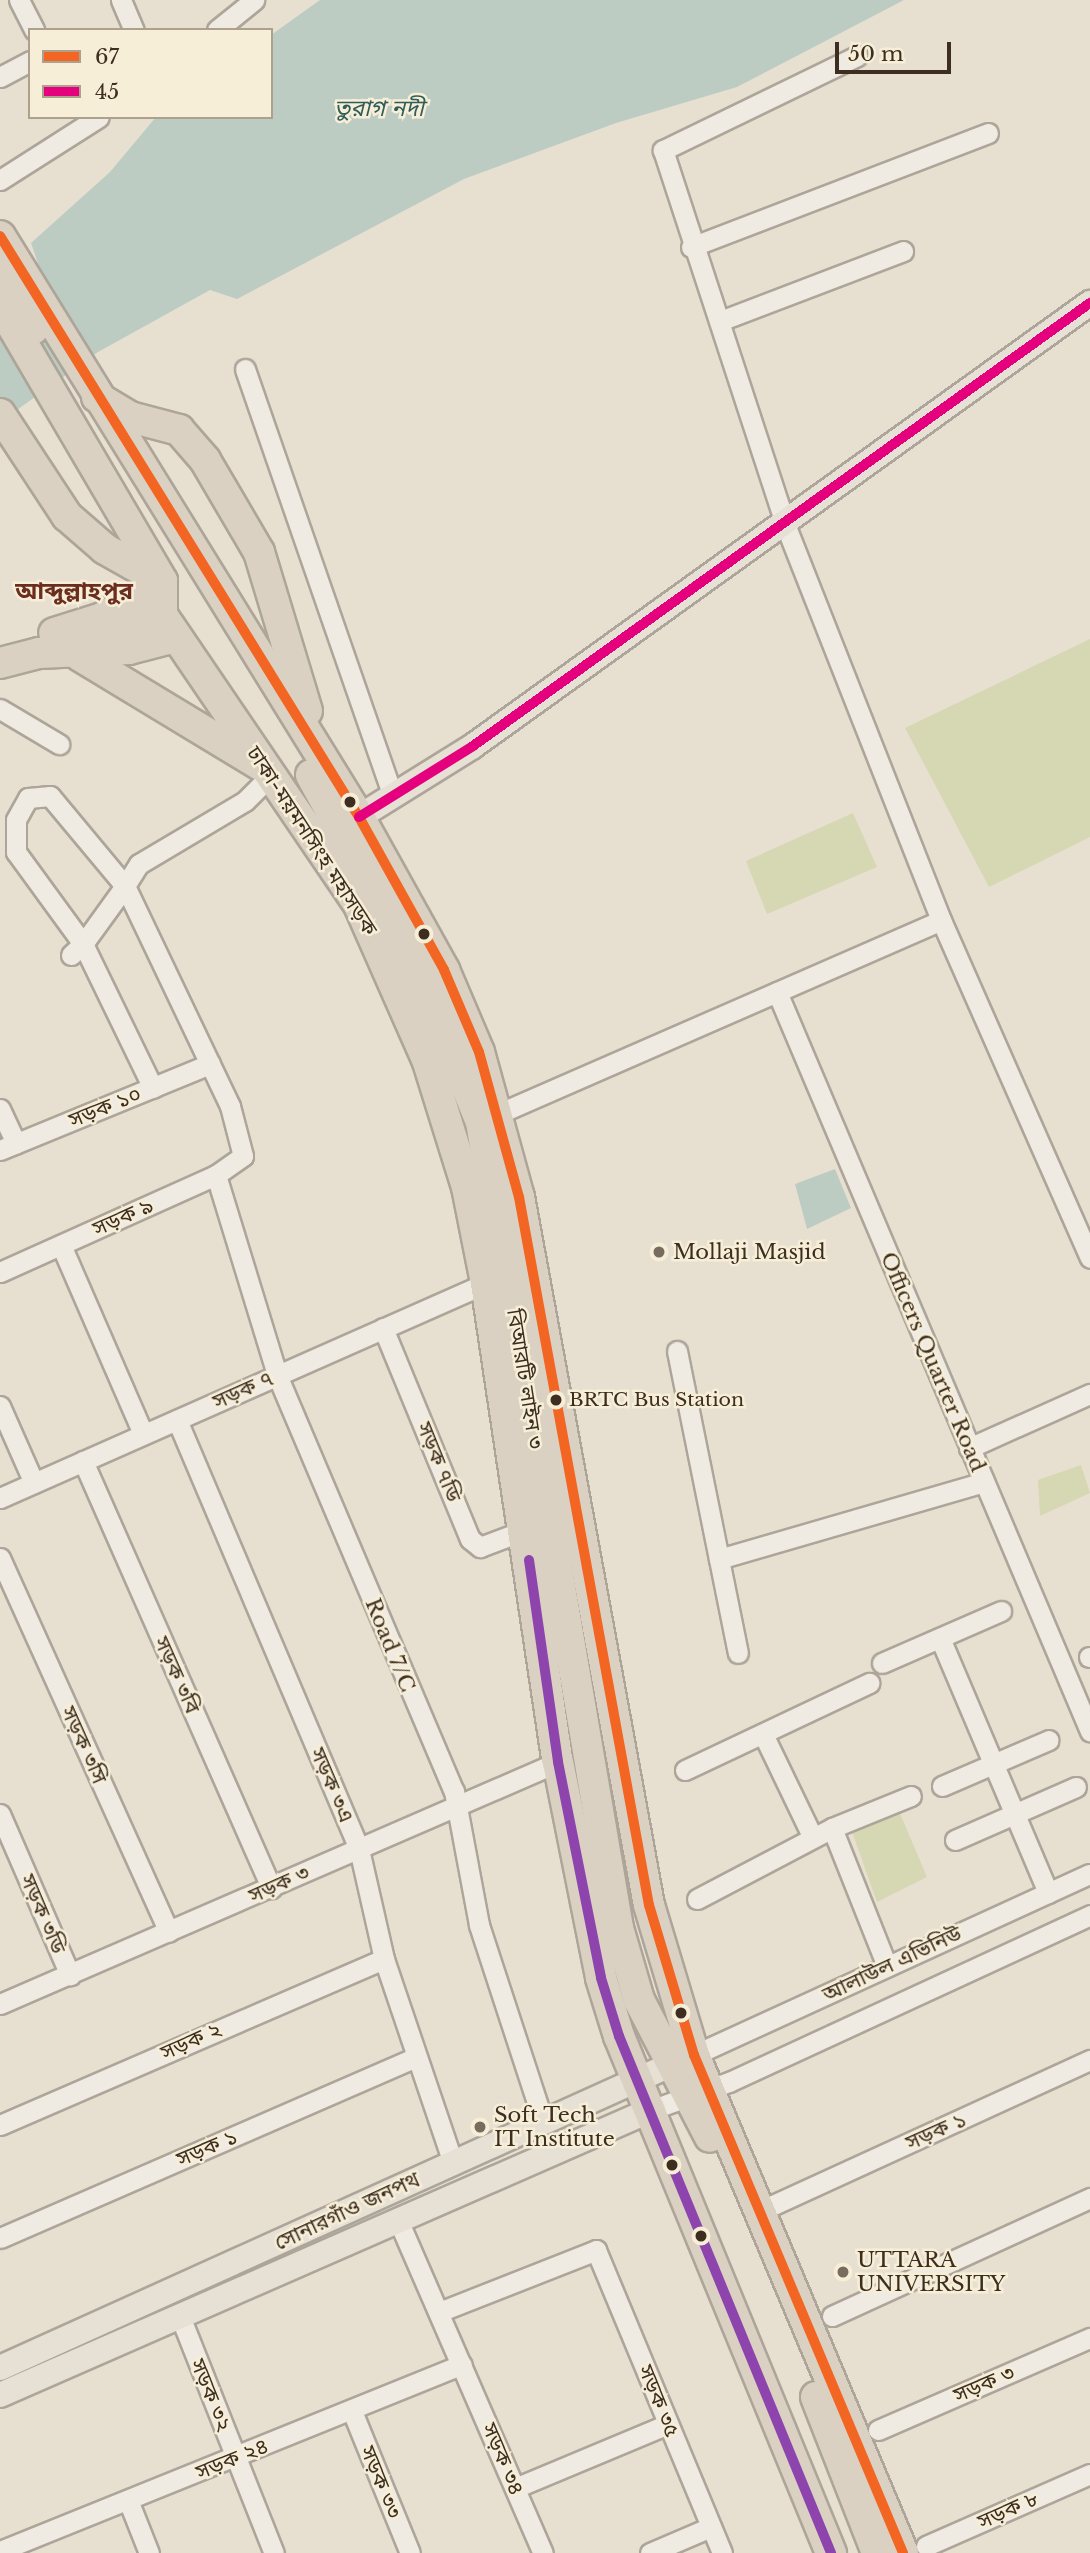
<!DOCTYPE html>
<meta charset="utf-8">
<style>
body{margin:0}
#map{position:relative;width:1090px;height:2553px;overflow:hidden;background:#e7e0d1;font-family:"Libre Baskerville","Noto Sans Bengali",serif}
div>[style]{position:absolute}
.green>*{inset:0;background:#d6d7b3}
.water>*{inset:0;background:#bcccc2}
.roads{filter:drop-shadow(2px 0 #ada599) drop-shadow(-2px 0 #ada599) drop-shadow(0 2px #ada599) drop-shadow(0 -2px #ada599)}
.minor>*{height:19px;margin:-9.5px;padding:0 9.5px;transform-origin:9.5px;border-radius:9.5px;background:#efebe3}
.major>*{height:24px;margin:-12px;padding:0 12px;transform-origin:12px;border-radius:12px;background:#e6e1d4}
.highway>*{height:30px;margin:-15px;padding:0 15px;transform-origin:15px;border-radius:15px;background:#dad1c2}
.bus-1>*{height:10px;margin:-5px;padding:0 5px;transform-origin:5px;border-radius:5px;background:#f26522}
.bus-2>*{height:10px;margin:-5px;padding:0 5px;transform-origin:5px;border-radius:5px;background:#e5007d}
.bus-3>*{height:10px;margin:-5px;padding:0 5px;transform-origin:5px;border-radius:5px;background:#8e44ad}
.dots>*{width:19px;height:19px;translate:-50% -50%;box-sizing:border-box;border:4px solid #f7eed8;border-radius:50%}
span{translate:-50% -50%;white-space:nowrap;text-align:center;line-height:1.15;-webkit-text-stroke:5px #f7eed8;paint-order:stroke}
.bus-label{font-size:19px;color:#3d2e20}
.left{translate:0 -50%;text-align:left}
.street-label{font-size:21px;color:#3d2e20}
.poi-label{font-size:21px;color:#3d2e20}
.water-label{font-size:23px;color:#2f5d5a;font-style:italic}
.quarter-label{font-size:24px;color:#6b2e1e;font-weight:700}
.legend{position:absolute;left:28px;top:28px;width:245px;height:91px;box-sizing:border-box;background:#f7eed8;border:2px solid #ada18e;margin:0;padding:9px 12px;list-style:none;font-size:21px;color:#3d2e20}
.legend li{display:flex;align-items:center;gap:14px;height:35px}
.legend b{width:35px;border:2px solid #ada18e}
.scale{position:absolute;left:835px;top:42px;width:116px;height:32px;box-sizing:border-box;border:4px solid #3d2e20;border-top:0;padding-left:9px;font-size:21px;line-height:24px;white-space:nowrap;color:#3d2e20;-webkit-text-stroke:5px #f7eed8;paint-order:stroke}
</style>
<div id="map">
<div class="green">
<div style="clip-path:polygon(1090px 639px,1090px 837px,989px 887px,905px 728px)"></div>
<div style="clip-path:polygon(853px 813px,877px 867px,767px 914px,746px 861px)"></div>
<div style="clip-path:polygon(1081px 1465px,1090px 1493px,1040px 1516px,1038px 1480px)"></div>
<div style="clip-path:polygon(899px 1811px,927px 1877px,877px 1902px,851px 1829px)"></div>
</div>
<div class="water">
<div style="clip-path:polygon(320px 0,904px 0,737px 87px,616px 123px,464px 179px,237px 299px,210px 290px,98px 352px,0 422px,0 314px,45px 284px,31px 243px,110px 172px,156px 117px,271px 117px,271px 35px)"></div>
<div style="clip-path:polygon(835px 1169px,851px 1208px,807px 1229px,795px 1184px)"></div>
</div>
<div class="roads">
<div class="minor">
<div style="left:19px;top:0;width:34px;rotate:63deg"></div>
<div style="left:121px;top:0;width:33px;rotate:67deg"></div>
<div style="left:217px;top:30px;width:48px;rotate:-39deg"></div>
<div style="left:857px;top:56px;width:216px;rotate:154.1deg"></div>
<div style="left:663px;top:150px;width:393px;rotate:71.9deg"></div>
<div style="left:785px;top:524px;width:426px;rotate:68.5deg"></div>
<div style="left:941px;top:920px;width:369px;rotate:66.2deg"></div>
<div style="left:0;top:77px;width:34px;rotate:-28deg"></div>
<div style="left:0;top:180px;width:117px;rotate:-32.5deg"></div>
<div style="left:691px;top:247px;width:318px;rotate:-21deg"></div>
<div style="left:720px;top:321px;width:196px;rotate:-20.9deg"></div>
<div style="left:245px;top:369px;width:452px;rotate:70.9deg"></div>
<div style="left:0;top:709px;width:69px;rotate:30.7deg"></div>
<div style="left:71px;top:955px;width:16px;rotate:-43deg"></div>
<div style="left:83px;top:944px;width:72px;rotate:-54.1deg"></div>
<div style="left:125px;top:886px;width:117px;rotate:-129.8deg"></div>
<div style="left:50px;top:796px;width:22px;rotate:175deg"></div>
<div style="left:28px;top:798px;width:25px;rotate:119deg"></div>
<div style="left:16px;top:820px;width:32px;rotate:90deg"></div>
<div style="left:16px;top:852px;width:114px;rotate:53.9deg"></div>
<div style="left:83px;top:944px;width:160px;rotate:64.1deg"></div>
<div style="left:777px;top:992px;width:803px;rotate:67.05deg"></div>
<div style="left:0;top:1109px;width:38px;rotate:65deg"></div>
<div style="left:500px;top:1113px;width:481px;rotate:-23.6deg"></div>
<div style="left:0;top:1150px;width:227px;rotate:-22.3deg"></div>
<div style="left:216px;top:1175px;width:209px;rotate:73deg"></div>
<div style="left:277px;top:1375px;width:452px;rotate:67deg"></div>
<div style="left:454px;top:1791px;width:136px;rotate:79.4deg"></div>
<div style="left:479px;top:1925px;width:206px;rotate:71.9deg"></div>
<div style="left:61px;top:1245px;width:206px;rotate:66.5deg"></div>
<div style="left:0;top:1272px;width:237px;rotate:-24.2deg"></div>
<div style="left:216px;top:1175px;width:33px;rotate:-35deg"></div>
<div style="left:243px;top:1156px;width:52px;rotate:-104.6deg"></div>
<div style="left:230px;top:1106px;width:244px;rotate:-115.5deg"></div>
<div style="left:125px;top:886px;width:26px;rotate:-58deg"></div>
<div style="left:139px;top:864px;width:123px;rotate:-30.7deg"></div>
<div style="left:245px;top:801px;width:33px;rotate:-45deg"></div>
<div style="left:383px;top:1328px;width:228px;rotate:67.6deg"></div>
<div style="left:470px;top:1539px;width:13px;rotate:39deg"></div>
<div style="left:480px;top:1547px;width:48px;rotate:-20.7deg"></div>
<div style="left:677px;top:1351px;width:308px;rotate:78.6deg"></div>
<div style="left:0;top:1406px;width:84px;rotate:66.2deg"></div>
<div style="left:177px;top:1420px;width:466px;rotate:67deg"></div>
<div style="left:359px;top:1849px;width:113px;rotate:77.2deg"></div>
<div style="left:384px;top:1959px;width:215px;rotate:71.3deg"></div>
<div style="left:969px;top:1448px;width:133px;rotate:-24.1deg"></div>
<div style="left:83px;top:1461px;width:467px;rotate:66.2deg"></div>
<div style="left:0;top:1498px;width:531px;rotate:-23.86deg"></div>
<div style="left:0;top:1558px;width:410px;rotate:65.7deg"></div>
<div style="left:719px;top:1559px;width:276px;rotate:-16.2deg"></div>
<div style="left:940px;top:1638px;width:277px;rotate:67deg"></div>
<div style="left:1089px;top:1657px;width:1px"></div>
<div style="left:882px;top:1663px;width:130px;rotate:-23.6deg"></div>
<div style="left:763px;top:1734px;width:115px;rotate:64.3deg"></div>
<div style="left:685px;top:1770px;width:204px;rotate:-25.3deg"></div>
<div style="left:942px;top:1786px;width:116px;rotate:-23.3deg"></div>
<div style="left:0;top:1814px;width:176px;rotate:66.5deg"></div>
<div style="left:832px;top:1828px;width:149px;rotate:68.3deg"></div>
<div style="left:955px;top:1840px;width:132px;rotate:-23.7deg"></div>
<div style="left:697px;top:1899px;width:153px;rotate:-27.7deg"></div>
<div style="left:832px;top:1828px;width:85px;rotate:-22.1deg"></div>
<div style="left:0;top:2004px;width:608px;rotate:-23.45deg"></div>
<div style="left:694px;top:2055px;width:435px;rotate:-24.6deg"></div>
<div style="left:653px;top:2109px;width:81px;rotate:-19.6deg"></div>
<div style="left:729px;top:2082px;width:398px;rotate:-24.8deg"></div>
<div style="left:0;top:2125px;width:418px;rotate:-23.4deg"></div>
<div style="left:760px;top:2211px;width:363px;rotate:-24.6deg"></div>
<div style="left:398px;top:2220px;width:363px;rotate:66.5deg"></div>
<div style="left:0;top:2238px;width:451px;rotate:-23.5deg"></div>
<div style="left:439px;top:2312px;width:169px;rotate:-21.5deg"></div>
<div style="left:596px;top:2250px;width:328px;rotate:67.4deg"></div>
<div style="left:180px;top:2316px;width:255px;rotate:68.4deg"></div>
<div style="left:832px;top:2316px;width:284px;rotate:-24.6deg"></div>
<div style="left:352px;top:2411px;width:153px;rotate:67.8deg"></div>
<div style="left:878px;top:2430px;width:231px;rotate:-23.5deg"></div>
<div style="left:515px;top:2488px;width:166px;rotate:-22.7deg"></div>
<div style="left:128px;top:2500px;width:57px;rotate:68.4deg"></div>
<div style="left:926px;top:2546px;width:179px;rotate:-23.7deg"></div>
<div style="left:0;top:2551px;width:498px;rotate:-22deg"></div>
<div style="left:650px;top:2553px;width:66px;rotate:-23.1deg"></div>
</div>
<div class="major">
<div style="left:359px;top:817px;width:134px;rotate:-31.9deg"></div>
<div style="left:473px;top:746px;width:760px;rotate:-35.68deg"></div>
<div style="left:0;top:2368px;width:757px;rotate:-24.33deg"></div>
<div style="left:0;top:2395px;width:713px;rotate:-23.65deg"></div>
</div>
<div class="highway">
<div style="left:0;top:236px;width:683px;rotate:58.29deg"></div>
<div style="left:359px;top:817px;width:175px;rotate:60.9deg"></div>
<div style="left:444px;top:970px;width:89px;rotate:66.9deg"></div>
<div style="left:479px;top:1052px;width:150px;rotate:74.6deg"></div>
<div style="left:519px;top:1197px;width:720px;rotate:79.6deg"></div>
<div style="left:649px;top:1905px;width:157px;rotate:73.3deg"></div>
<div style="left:694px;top:2055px;width:540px;rotate:67.23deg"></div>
<div style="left:0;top:279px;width:60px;rotate:56.6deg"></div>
<div style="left:6px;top:315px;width:308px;rotate:59.6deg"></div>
<div style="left:162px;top:581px;width:34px;rotate:90deg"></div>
<div style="left:162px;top:615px;width:348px;rotate:55.8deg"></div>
<div style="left:358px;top:903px;width:174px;rotate:66.2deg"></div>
<div style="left:428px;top:1062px;width:131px;rotate:72.7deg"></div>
<div style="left:467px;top:1187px;width:98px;rotate:78.8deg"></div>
<div style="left:486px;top:1283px;width:484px;rotate:81.5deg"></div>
<div style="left:558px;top:1762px;width:220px;rotate:78.7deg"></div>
<div style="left:601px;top:1978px;width:61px;rotate:72.8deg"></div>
<div style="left:619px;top:2036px;width:559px;rotate:67.7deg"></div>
<div style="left:97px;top:397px;width:39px;rotate:31deg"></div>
<div style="left:130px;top:417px;width:51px;rotate:14.9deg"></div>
<div style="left:179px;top:430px;width:40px;rotate:49deg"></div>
<div style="left:205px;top:460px;width:107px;rotate:59.6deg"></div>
<div style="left:259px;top:552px;width:166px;rotate:73.2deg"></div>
<div style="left:0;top:414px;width:122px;rotate:56.7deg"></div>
<div style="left:67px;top:516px;width:50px;rotate:41deg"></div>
<div style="left:105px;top:549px;width:65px;rotate:29.3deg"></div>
<div style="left:162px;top:581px;width:70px;rotate:148.3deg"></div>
<div style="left:102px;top:618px;width:50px;rotate:162.6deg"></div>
<div style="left:91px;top:630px;width:73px;rotate:-11.9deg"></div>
<div style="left:80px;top:656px;width:210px;rotate:31.2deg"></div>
<div style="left:0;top:663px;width:40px;rotate:-14.4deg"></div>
<div style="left:39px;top:653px;width:90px;rotate:-2.5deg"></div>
<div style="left:129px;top:649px;width:48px;rotate:-14.6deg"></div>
<div style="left:311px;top:775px;width:230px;rotate:61.2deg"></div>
<div style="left:422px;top:977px;width:157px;rotate:67.9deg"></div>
<div style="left:481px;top:1122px;width:818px;rotate:80.35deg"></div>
<div style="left:618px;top:1928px;width:75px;rotate:73.7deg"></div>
<div style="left:639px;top:2000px;width:154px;rotate:62.6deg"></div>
<div style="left:816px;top:2397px;width:168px;rotate:68.6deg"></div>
</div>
</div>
<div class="bus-1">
<div style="left:0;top:236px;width:683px;rotate:58.29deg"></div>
<div style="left:359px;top:817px;width:175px;rotate:60.9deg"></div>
<div style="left:444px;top:970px;width:89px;rotate:66.9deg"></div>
<div style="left:479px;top:1052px;width:150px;rotate:74.6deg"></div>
<div style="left:519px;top:1197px;width:720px;rotate:79.6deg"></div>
<div style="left:649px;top:1905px;width:157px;rotate:73.3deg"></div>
<div style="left:694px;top:2055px;width:540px;rotate:67.23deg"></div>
</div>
<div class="bus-2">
<div style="left:359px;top:817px;width:134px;rotate:-31.9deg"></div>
<div style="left:473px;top:746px;width:760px;rotate:-35.68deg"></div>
</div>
<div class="bus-3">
<div style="left:529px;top:1560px;width:204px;rotate:81.8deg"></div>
<div style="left:558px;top:1762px;width:220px;rotate:78.7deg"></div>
<div style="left:601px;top:1978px;width:61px;rotate:72.8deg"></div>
<div style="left:619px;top:2036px;width:559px;rotate:67.7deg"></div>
</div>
<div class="dots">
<div style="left:350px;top:802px;background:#3d2e20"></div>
<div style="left:424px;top:934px;background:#3d2e20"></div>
<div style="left:659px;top:1252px;background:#786c5e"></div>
<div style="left:556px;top:1400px;background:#3d2e20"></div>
<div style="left:681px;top:2013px;background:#3d2e20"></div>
<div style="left:480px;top:2127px;background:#786c5e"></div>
<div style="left:672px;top:2165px;background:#3d2e20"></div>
<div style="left:701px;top:2236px;background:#3d2e20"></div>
<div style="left:843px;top:2272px;background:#786c5e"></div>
</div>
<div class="bus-label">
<span class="left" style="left:569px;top:1400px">BRTC Bus Station</span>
</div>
<div class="street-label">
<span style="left:312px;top:841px;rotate:57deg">ঢাকা-ময়মনসিংহ মহাসড়ক</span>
<span style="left:105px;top:1107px;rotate:-22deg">সড়ক ১০</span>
<span style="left:123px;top:1217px;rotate:-24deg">সড়ক ৯</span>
<span style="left:933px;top:1362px;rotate:67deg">Officers Quarter Road</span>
<span style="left:525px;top:1379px;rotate:81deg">বিআরটি লাইন ৩</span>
<span style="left:243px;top:1390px;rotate:-24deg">সড়ক ৭</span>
<span style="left:439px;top:1462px;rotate:68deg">সড়ক ৭ডি</span>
<span style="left:390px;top:1645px;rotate:68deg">Road 7/C</span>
<span style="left:177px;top:1675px;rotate:66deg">সড়ক ৩বি</span>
<span style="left:84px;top:1745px;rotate:66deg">সড়ক ৩সি</span>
<span style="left:332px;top:1785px;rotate:67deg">সড়ক ৩এ</span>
<span style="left:279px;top:1884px;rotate:-24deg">সড়ক ৩</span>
<span style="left:43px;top:1914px;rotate:67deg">সড়ক ৩ডি</span>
<span style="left:892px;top:1964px;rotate:-25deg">আলাউল এভিনিউ</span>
<span style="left:191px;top:2041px;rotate:-24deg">সড়ক ২</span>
<span style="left:936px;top:2131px;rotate:-24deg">সড়ক ১</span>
<span style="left:207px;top:2148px;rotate:-23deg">সড়ক ১</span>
<span style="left:347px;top:2211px;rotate:-25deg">সোনারগাঁও জনপথ</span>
<span style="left:984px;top:2384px;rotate:-23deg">সড়ক ৩</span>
<span style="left:211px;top:2395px;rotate:68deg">সড়ক ৩২</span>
<span style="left:659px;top:2401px;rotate:68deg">সড়ক ৩৫</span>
<span style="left:232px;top:2459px;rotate:-22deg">সড়ক ২৪</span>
<span style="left:503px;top:2459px;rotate:67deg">সড়ক ৩৪</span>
<span style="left:381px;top:2482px;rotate:68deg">সড়ক ৩৩</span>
<span style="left:1008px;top:2510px;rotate:-24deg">সড়ক ৮</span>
</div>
<div class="poi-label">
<span class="left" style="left:673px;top:1252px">Mollaji Masjid</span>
<span class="left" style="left:494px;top:2127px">Soft Tech<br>IT Institute</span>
<span class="left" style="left:857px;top:2272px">UTTARA<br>UNIVERSITY</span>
</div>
<div class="water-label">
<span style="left:379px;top:108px">তুরাগ নদী</span>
</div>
<div class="quarter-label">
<span style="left:74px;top:591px">আব্দুল্লাহপুর</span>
</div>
<ul class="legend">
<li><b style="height:9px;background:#f26522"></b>67</li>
<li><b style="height:9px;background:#e5007d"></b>45</li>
</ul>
<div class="scale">50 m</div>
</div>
